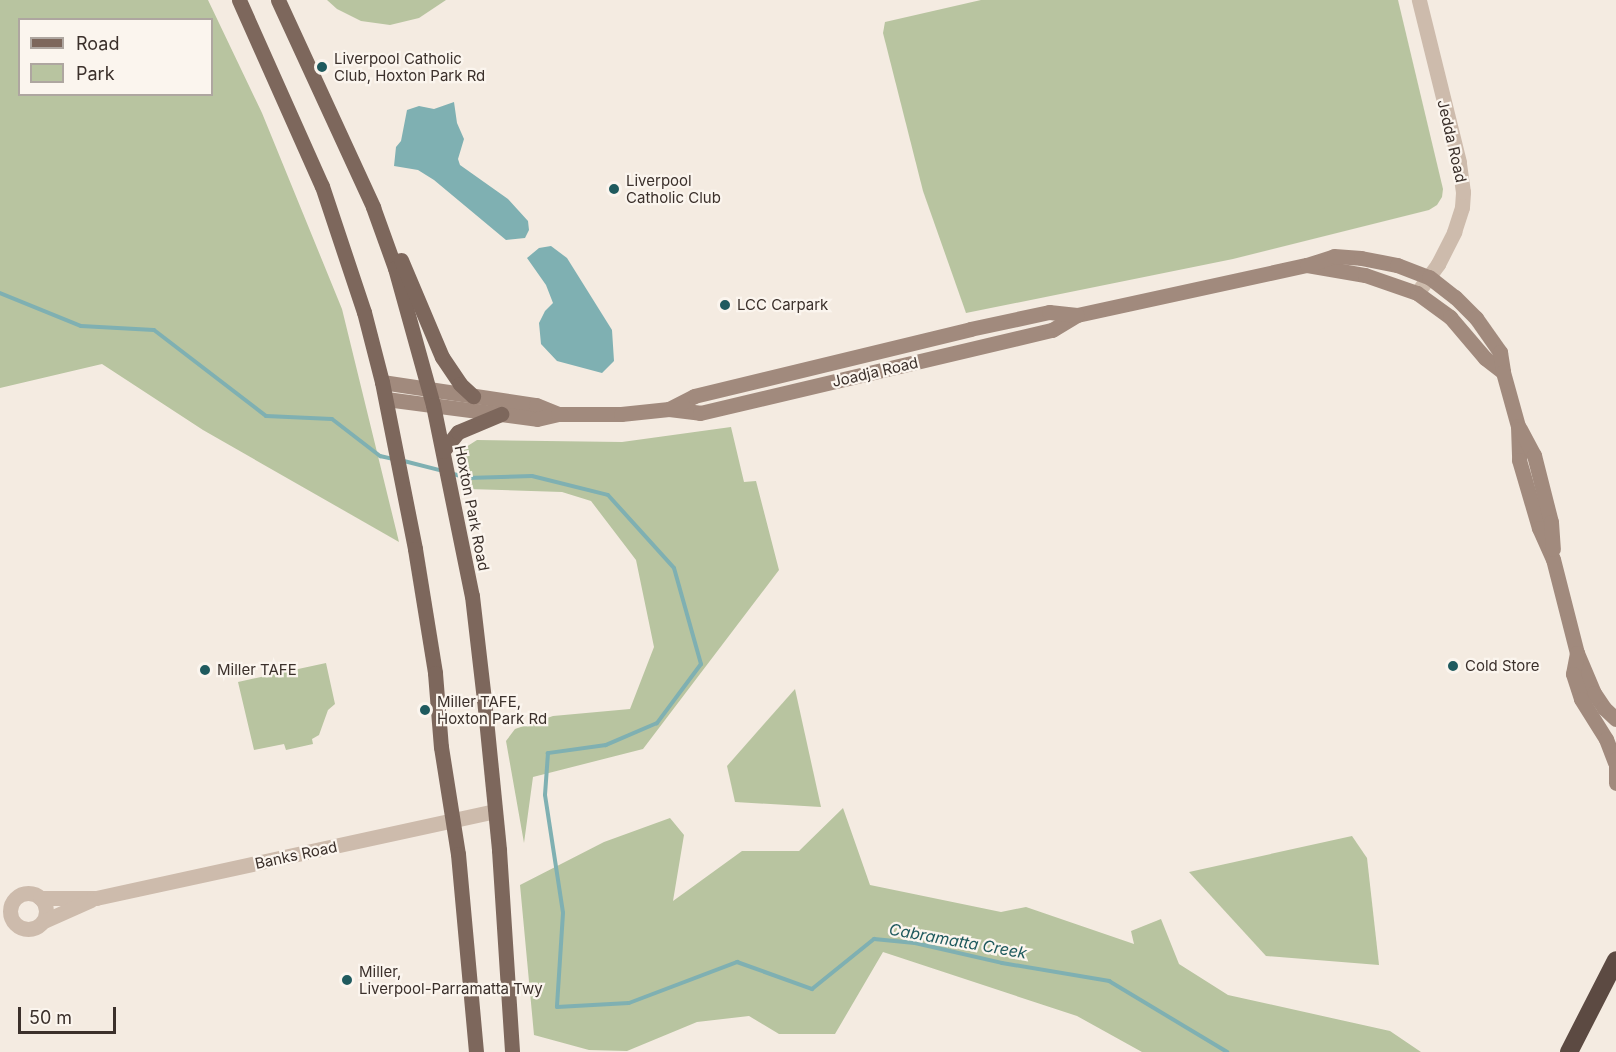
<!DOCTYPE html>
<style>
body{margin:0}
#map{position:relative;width:1616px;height:1052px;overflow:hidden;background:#f4ebe1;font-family:Inter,sans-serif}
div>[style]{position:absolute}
.green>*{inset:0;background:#b8c4a0}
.water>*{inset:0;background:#7fb0b2}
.stream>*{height:4px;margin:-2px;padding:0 2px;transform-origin:2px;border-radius:2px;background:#7fb0b2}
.minor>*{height:15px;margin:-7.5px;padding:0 7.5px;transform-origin:7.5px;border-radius:7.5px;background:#cdbbac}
.tertiary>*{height:15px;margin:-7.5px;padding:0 7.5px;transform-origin:7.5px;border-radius:7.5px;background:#cdbbac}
.tertiary>.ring{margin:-7.5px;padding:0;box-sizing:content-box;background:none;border:15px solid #cdbbac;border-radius:50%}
.secondary>*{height:15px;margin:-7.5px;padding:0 7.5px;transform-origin:7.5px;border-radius:7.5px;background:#a18a7d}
.primary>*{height:15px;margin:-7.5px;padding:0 7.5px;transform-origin:7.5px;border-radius:7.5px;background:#7d675c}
.motorway>*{height:18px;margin:-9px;padding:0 9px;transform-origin:9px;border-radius:9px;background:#5c4a42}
.dots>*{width:16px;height:16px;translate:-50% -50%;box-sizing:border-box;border:3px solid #fbf5ee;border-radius:50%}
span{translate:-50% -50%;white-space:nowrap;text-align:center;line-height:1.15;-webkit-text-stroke:4.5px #fbf5ee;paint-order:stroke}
.poi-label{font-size:15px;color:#3b302b}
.left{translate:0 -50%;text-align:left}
.street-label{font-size:15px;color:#3b302b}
.water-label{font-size:16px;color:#1f5a5e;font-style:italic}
.legend{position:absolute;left:18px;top:18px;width:195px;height:78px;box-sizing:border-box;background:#fbf5ee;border:2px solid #aea6a0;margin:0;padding:8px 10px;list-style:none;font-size:18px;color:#3b302b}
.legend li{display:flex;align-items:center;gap:12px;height:30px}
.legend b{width:30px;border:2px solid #aea6a0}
.scale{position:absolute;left:18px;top:1007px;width:98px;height:27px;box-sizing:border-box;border:3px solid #3b302b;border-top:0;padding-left:8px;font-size:18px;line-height:21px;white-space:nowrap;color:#3b302b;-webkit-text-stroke:4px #fbf5ee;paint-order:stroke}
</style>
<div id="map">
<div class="green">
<div style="clip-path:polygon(evenodd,0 0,208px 0,262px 113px,342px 309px,399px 542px,203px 430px,102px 364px,0 388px,0 0,20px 20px,212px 20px,212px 94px,20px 94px,20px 20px)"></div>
<div style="clip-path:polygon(327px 0,446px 0,419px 18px,390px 25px,361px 21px,337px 9px)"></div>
<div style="clip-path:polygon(981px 0,1398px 0,1443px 189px,1442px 197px,1437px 205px,1429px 210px,1233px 259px,966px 313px,923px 191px,883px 33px,885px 22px)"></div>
<div style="clip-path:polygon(731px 427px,744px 482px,756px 481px,779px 570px,643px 749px,533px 777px,524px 843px,506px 741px,515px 729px,553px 716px,630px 709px,654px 647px,636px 560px,591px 501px,562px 492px,468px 489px,459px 457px,466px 447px,477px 440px,622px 442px)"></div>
<div style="clip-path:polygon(326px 663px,335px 704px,328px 710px,319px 735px,312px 739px,313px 744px,286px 750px,284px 744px,254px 750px,238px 682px)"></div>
<div style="clip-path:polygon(795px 689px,821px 807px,735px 802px,727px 766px)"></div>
<div style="clip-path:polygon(843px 808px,870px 885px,1001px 912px,1026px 907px,1134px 944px,1131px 931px,1161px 919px,1179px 964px,1228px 995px,1390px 1031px,1421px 1052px,1142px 1052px,1077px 1016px,883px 952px,835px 1034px,779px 1034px,749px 1016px,697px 1022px,627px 1051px,589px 1050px,534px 1035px,520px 885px,604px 842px,670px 818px,684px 835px,673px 901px,742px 851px,799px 851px)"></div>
<div style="clip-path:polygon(1352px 836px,1367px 858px,1379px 965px,1266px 956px,1189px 872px)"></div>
</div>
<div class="water">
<div style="clip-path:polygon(454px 102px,457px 123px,464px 139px,458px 159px,460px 165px,508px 199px,528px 221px,529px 230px,525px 238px,506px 240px,434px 180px,418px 170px,394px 166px,396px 147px,401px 141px,407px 110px,419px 106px,434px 109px)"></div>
<div style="clip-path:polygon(551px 246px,567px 258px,612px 330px,614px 361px,602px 373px,557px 361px,541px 344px,539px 323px,545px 311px,553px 303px,546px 285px,527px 258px,539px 248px)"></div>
</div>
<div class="stream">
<div style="left:0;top:293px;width:87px;rotate:22.2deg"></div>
<div style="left:81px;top:326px;width:73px;rotate:3.1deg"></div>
<div style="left:154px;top:330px;width:141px;rotate:37.5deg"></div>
<div style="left:266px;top:416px;width:66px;rotate:2.6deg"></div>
<div style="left:332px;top:419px;width:61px;rotate:37.6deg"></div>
<div style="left:380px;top:456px;width:13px;rotate:13deg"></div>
<div style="left:400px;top:460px;width:44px;rotate:14.3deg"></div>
<div style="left:450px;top:473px;width:18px;rotate:16deg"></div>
<div style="left:467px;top:478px;width:65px;rotate:-1.8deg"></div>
<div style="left:532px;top:476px;width:78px;rotate:14deg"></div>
<div style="left:608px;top:495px;width:98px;rotate:47.9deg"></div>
<div style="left:674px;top:568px;width:100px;rotate:74.3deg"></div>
<div style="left:701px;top:664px;width:74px;rotate:126.7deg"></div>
<div style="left:657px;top:723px;width:56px;rotate:156.7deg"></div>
<div style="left:606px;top:745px;width:59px;rotate:172.1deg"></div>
<div style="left:548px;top:753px;width:42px;rotate:94.1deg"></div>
<div style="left:545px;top:795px;width:119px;rotate:81.3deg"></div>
<div style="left:563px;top:913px;width:94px;rotate:93.7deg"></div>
<div style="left:557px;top:1007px;width:72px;rotate:-3.2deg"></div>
<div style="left:629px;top:1003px;width:116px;rotate:-20.8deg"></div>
<div style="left:737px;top:962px;width:80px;rotate:19.8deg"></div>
<div style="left:812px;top:989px;width:80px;rotate:-38.9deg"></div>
<div style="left:874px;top:939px;width:41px;rotate:5.6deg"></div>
<div style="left:915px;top:943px;width:89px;rotate:12.9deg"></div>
<div style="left:1002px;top:963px;width:109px;rotate:9.5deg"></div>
<div style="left:1109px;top:981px;width:138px;rotate:31deg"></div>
</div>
<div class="minor">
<div style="left:1417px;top:293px;width:36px;rotate:-54deg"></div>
<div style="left:1438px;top:264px;width:36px;rotate:-63deg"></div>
<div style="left:1454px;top:232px;width:26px;rotate:-72deg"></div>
<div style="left:1462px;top:207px;width:15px;rotate:-86deg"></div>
<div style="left:1463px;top:192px;width:30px;rotate:-98deg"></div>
<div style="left:1459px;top:162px;width:167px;rotate:-103.9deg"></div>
</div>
<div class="tertiary">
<div class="ring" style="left:10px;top:893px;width:21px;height:21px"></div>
<div style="left:40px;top:898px;width:56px"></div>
<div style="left:96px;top:898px;width:408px;rotate:-12.3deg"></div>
<div style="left:44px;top:921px;width:51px;rotate:-24.1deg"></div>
</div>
<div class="secondary">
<div style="left:1307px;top:265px;width:59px;rotate:9.8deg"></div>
<div style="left:1365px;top:275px;width:55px;rotate:19.1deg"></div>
<div style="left:1417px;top:293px;width:41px;rotate:36deg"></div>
<div style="left:1450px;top:317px;width:54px;rotate:49.5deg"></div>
<div style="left:1485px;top:358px;width:23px;rotate:38deg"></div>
<div style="left:382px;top:382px;width:156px;rotate:8.5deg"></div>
<div style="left:536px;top:405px;width:24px;rotate:22deg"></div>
<div style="left:386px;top:399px;width:152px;rotate:7.5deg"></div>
<div style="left:537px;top:419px;width:22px;rotate:-13deg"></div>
<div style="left:558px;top:414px;width:63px"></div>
<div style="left:621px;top:414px;width:48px;rotate:-5.9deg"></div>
<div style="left:669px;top:409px;width:31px;rotate:7deg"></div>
<div style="left:700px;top:413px;width:362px;rotate:-13.3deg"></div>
<div style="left:1052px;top:330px;width:29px;rotate:-31deg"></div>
<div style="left:1077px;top:315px;width:235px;rotate:-12.3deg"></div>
<div style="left:1307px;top:265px;width:28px;rotate:-18deg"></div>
<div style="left:1334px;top:256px;width:27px;rotate:4deg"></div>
<div style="left:1361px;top:258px;width:37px;rotate:11deg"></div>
<div style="left:1397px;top:265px;width:34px;rotate:21deg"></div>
<div style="left:1429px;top:277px;width:33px;rotate:38deg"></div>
<div style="left:1455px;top:297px;width:30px;rotate:45deg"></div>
<div style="left:1476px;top:318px;width:42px;rotate:54.8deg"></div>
<div style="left:1500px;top:352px;width:20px;rotate:81deg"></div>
<div style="left:1503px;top:372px;width:56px;rotate:74.5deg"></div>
<div style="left:1518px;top:426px;width:34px;rotate:88deg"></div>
<div style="left:1519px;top:460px;width:71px;rotate:73.6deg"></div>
<div style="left:1539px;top:528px;width:34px;rotate:66deg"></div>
<div style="left:1553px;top:559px;width:97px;rotate:75.7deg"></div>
<div style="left:1577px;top:653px;width:43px;rotate:67deg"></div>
<div style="left:1594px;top:693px;width:18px;rotate:56deg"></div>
<div style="left:1604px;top:708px;width:16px;rotate:43deg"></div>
<div style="left:669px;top:409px;width:28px;rotate:-27deg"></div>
<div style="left:694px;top:396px;width:284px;rotate:-13.6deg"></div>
<div style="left:970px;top:329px;width:81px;rotate:-12.1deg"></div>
<div style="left:1049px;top:312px;width:28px;rotate:6deg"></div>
<div style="left:1520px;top:429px;width:30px;rotate:62deg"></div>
<div style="left:1534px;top:455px;width:69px;rotate:75.8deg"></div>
<div style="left:1551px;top:522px;width:27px;rotate:86deg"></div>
<div style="left:1577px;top:653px;width:21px;rotate:101deg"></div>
<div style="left:1573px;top:674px;width:26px;rotate:72deg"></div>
<div style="left:1581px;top:699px;width:47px;rotate:58deg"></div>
<div style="left:1606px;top:739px;width:25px;rotate:69deg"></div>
<div style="left:1616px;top:759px;width:24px;rotate:90deg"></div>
</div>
<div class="primary">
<div style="left:239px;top:0;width:204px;rotate:66deg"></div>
<div style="left:322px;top:186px;width:133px;rotate:71.6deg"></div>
<div style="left:364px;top:312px;width:72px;rotate:75.6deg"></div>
<div style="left:382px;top:382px;width:170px;rotate:78.8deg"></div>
<div style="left:415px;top:549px;width:126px;rotate:80.8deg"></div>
<div style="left:435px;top:673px;width:74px;rotate:85.4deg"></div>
<div style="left:441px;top:747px;width:108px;rotate:81deg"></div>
<div style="left:458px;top:854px;width:199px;rotate:84.8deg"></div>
<div style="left:278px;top:0;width:228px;rotate:65.3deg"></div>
<div style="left:373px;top:207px;width:65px;rotate:70.2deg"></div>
<div style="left:395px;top:268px;width:142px;rotate:74.5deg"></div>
<div style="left:433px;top:405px;width:195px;rotate:78.5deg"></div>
<div style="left:472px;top:596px;width:104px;rotate:83.4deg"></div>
<div style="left:484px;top:699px;width:152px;rotate:84.3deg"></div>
<div style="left:499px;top:850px;width:202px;rotate:86.3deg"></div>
<div style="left:401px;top:260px;width:105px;rotate:67.1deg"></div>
<div style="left:442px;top:357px;width:32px;rotate:56deg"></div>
<div style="left:460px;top:384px;width:18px;rotate:43deg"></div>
<div style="left:443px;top:451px;width:24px;rotate:-52deg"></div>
<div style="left:458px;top:432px;width:47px;rotate:-22.7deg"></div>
</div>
<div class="motorway">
<div style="left:1569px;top:1052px;width:103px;rotate:-62.9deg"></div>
</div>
<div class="dots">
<div style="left:322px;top:67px;background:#1f5a5e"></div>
<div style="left:614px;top:189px;background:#1f5a5e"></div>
<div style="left:725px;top:305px;background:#1f5a5e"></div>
<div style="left:1453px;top:666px;background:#1f5a5e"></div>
<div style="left:205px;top:670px;background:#1f5a5e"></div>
<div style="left:425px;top:710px;background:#1f5a5e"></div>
<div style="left:347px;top:980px;background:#1f5a5e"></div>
</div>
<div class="poi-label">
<span class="left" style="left:334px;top:67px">Liverpool Catholic<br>Club, Hoxton Park Rd</span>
<span class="left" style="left:626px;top:189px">Liverpool<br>Catholic Club</span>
<span class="left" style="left:737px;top:305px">LCC Carpark</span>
<span class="left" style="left:1465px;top:666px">Cold Store</span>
<span class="left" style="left:217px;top:670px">Miller TAFE</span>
<span class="left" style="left:437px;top:710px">Miller TAFE,<br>Hoxton Park Rd</span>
<span class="left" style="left:359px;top:980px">Miller,<br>Liverpool-Parramatta Twy</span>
</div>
<div class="street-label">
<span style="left:1452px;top:141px;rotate:77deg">Jedda Road</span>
<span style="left:875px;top:372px;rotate:-13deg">Joadja Road</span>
<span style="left:472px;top:508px;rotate:79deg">Hoxton Park Road</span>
<span style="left:296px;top:855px;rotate:-12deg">Banks Road</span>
</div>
<div class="water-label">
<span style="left:958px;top:941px;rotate:10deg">Cabramatta Creek</span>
</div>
<ul class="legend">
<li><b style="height:8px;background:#7d675c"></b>Road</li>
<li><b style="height:16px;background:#b8c4a0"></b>Park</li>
</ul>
<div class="scale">50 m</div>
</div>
